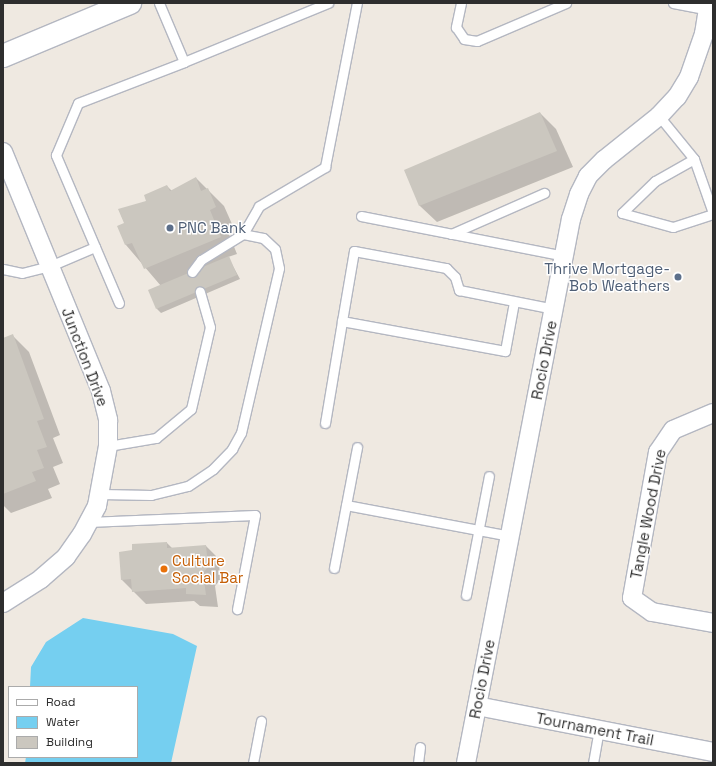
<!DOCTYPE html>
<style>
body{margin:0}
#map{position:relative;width:716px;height:766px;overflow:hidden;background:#efe9e1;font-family:"Space Grotesk",sans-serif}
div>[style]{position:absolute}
.water>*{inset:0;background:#75cff0}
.shadow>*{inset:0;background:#0003}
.building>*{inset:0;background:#cbc7bf}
.roads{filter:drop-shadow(1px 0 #b4b7c1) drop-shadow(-1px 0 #b4b7c1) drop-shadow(0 1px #b4b7c1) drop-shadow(0 -1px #b4b7c1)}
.lane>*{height:9px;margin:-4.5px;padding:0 4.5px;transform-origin:4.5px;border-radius:4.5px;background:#fff}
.street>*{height:18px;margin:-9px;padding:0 9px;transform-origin:9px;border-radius:9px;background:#fff}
.secondary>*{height:22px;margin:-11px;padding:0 11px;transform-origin:11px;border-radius:11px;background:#fff}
.dots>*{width:11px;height:11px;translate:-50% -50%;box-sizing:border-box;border:2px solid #fff;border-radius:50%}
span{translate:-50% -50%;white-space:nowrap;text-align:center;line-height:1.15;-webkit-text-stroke:3px #fff;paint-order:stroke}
.service-label{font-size:15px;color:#4e5e75}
.left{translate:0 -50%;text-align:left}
.right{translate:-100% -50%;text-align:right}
.street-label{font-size:15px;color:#2e2e2e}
.food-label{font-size:15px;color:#c56008}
.frame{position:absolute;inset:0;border:4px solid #2e2e2e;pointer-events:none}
.legend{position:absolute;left:8px;top:686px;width:130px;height:72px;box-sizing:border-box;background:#fff;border:1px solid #ababab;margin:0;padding:5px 7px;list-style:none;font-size:12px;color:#2e2e2e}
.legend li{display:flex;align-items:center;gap:8px;height:20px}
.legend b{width:20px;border:1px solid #ababab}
</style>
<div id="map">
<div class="water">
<div style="clip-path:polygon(83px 618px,173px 634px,197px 646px,171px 763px,25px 763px,26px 757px,137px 757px,137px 687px,30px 687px,31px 667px,46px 642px)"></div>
</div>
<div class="shadow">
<div style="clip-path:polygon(540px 113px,556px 129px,573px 167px,437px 222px,420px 206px,405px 171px)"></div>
<div style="clip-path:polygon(196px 178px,224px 206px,232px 224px,226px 227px,237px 254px,228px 257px,240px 279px,161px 313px,157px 309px,161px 286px,126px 245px,125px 224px,119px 210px,148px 201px,167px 186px,172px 191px)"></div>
<div style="clip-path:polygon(13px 336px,29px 352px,60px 435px,53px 438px,63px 463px,53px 467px,60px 484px,48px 489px,52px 498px,11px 513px,3px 505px,3px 339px)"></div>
<div style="clip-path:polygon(167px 543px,173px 549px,206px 546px,219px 559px,220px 580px,215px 586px,218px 607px,200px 606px,194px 601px,146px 604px,122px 580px,134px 551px)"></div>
</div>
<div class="building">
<div style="clip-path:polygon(540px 112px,557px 151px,419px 206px,404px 170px)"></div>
<div style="clip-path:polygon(196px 177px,201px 191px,208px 188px,216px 207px,210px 210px,221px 237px,144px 269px,132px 243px,125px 245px,117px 226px,124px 223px,118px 209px,146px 201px,144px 195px,167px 185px,170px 191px)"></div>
<div style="clip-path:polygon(229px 256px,237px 275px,156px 309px,148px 290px)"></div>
<div style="clip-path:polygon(13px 334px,44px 419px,37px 421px,47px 447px,37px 450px,44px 468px,32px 472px,36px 481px,3px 494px,3px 338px)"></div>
<div style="clip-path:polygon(167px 542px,167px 548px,206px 545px,208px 567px,203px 573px,206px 595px,186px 594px,186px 588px,132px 592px,131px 579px,121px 580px,119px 552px,132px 550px,132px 544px)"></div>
</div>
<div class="roads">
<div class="lane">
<div style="left:461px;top:3px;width:25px;rotate:102deg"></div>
<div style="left:456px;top:27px;width:14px;rotate:56deg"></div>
<div style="left:464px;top:39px;width:13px;rotate:9deg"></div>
<div style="left:477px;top:41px;width:97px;rotate:-23.1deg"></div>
<div style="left:673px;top:3px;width:36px;rotate:11deg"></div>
<div style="left:184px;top:62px;width:156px;rotate:-22.3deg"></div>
<div style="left:659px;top:116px;width:55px;rotate:50.9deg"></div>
<div style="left:694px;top:159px;width:57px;rotate:70.6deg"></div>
<div style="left:694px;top:159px;width:45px;rotate:150.6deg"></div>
<div style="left:655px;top:181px;width:46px;rotate:135.9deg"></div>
<div style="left:622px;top:213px;width:53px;rotate:15.4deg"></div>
<div style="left:673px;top:227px;width:42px;rotate:-18deg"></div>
<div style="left:361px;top:216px;width:207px;rotate:11.1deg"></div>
<div style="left:451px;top:234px;width:102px;rotate:-23.8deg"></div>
<div style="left:3px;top:269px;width:19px;rotate:12deg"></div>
<div style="left:22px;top:273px;width:29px;rotate:-14deg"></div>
<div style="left:50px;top:266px;width:49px;rotate:-22.9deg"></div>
<div style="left:192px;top:272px;width:15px;rotate:-53deg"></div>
<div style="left:201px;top:260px;width:49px;rotate:-31.8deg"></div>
<div style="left:243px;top:234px;width:32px;rotate:-60deg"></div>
<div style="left:259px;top:206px;width:77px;rotate:-30.6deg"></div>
<div style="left:325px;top:167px;width:167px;rotate:-79deg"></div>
<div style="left:514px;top:302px;width:50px;rotate:100.4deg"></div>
<div style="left:505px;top:351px;width:166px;rotate:-169.6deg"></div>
<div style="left:342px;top:321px;width:71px;rotate:-80.3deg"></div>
<div style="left:354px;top:251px;width:94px;rotate:10.5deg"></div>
<div style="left:446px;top:268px;width:13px;rotate:45deg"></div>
<div style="left:455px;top:277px;width:14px;rotate:73deg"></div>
<div style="left:459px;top:290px;width:97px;rotate:11.3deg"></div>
<div style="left:119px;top:303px;width:161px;rotate:-113.1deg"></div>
<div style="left:56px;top:155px;width:56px;rotate:-67.1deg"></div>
<div style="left:78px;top:103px;width:114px;rotate:-21.1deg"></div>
<div style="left:184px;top:62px;width:64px;rotate:-113deg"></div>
<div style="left:325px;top:423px;width:103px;rotate:-80.5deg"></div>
<div style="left:108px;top:446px;width:49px;rotate:-9.5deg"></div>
<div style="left:156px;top:438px;width:45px;rotate:-39.6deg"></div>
<div style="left:191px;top:409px;width:84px;rotate:-77deg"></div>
<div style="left:210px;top:327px;width:37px;rotate:-106deg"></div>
<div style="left:101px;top:494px;width:50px;rotate:1.1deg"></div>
<div style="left:151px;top:495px;width:38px;rotate:-14deg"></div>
<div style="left:188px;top:486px;width:30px;rotate:-34deg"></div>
<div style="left:213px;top:469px;width:28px;rotate:-46deg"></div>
<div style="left:232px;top:449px;width:18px;rotate:-61deg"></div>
<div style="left:241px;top:433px;width:169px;rotate:-77deg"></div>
<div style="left:279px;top:268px;width:19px;rotate:-102deg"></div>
<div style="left:275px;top:249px;width:16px;rotate:-137deg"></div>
<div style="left:263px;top:238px;width:20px;rotate:-169deg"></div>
<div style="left:346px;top:505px;width:167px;rotate:10.7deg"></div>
<div style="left:88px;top:522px;width:167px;rotate:-2.4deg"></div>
<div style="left:255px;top:515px;width:96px;rotate:100.8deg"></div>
<div style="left:334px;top:568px;width:123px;rotate:-79.2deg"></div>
<div style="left:466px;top:595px;width:121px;rotate:-79.1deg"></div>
<div style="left:253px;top:763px;width:43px;rotate:-79.2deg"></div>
<div style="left:418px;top:763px;width:16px;rotate:-83deg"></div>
<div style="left:593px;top:763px;width:34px;rotate:-80deg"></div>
</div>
<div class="street">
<div style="left:3px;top:152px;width:258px;rotate:67.7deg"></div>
<div style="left:101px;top:391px;width:30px;rotate:76deg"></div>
<div style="left:108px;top:420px;width:26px;rotate:90deg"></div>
<div style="left:108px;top:446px;width:61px;rotate:100.4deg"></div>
<div style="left:97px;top:506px;width:32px;rotate:118deg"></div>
<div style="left:82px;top:534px;width:28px;rotate:125deg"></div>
<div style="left:66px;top:557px;width:33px;rotate:139deg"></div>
<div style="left:41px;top:579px;width:45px;rotate:147.7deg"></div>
<div style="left:713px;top:413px;width:43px;rotate:157deg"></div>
<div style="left:673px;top:430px;width:27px;rotate:124deg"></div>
<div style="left:658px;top:452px;width:148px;rotate:100.1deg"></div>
<div style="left:632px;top:598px;width:24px;rotate:35deg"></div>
<div style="left:652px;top:612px;width:62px;rotate:10.2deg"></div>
<div style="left:477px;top:706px;width:240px;rotate:11deg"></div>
<div style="left:466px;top:763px;width:554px;rotate:-79.08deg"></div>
<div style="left:571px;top:219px;width:26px;rotate:-72deg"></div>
<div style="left:579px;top:194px;width:20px;rotate:-63deg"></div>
<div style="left:588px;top:176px;width:23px;rotate:-45deg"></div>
<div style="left:604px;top:160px;width:70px;rotate:-38.7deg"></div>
<div style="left:659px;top:116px;width:26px;rotate:-47deg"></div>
<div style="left:677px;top:97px;width:23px;rotate:-59deg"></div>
<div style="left:689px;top:77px;width:46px;rotate:-70.8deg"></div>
<div style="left:704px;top:34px;width:31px;rotate:-81deg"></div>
</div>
<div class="secondary">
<div style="left:3px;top:56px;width:138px;rotate:-22.7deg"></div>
</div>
</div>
<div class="dots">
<div style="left:170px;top:228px;background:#5c6f8a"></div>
<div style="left:678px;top:277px;background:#5c6f8a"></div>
<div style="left:164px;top:569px;background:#e8710a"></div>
</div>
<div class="service-label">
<span class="left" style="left:178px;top:228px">PNC Bank</span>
<span class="right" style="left:670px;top:277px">Thrive Mortgage-<br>Bob Weathers</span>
</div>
<div class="street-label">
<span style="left:85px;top:357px;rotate:69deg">Junction Drive</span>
<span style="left:544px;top:360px;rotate:-79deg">Rocio Drive</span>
<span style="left:648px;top:514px;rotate:-79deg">Tangle Wood Drive</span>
<span style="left:482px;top:679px;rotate:-79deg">Rocio Drive</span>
<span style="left:595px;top:729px;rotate:11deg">Tournament Trail</span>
</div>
<div class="food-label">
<span class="left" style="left:172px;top:569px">Culture<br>Social Bar</span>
</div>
<div class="frame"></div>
<ul class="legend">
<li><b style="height:5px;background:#fff"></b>Road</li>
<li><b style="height:11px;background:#75cff0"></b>Water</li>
<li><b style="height:11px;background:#cbc7bf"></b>Building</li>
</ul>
</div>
